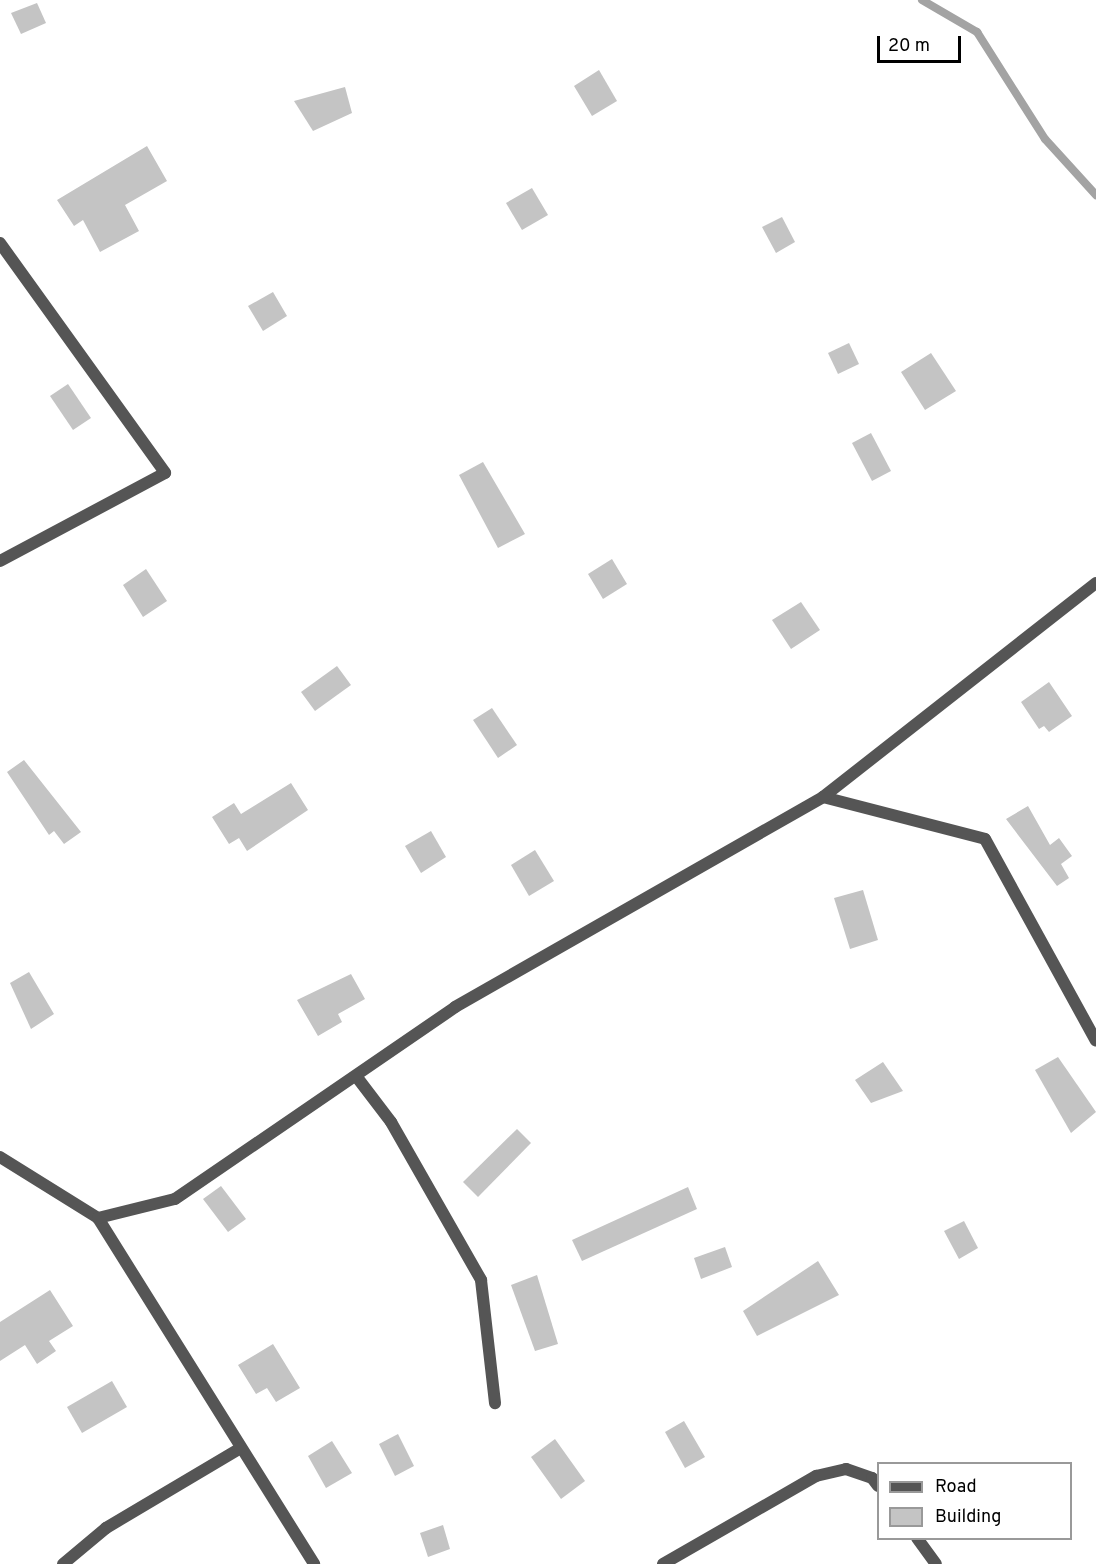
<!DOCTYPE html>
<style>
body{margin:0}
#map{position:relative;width:1096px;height:1564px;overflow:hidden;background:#fff;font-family:Overpass,sans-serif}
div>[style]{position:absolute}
.stream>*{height:8px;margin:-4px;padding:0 4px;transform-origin:4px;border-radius:4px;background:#a3a3a3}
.building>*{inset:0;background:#c4c4c4}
.minor>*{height:12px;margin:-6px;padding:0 6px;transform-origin:6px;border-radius:6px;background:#555}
span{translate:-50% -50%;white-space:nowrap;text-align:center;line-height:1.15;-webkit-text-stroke:5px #fff;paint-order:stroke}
.legend{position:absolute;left:877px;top:1462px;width:195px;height:78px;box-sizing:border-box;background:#fff;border:2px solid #999;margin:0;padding:8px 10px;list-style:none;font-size:18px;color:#000}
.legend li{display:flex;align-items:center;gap:12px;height:30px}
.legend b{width:30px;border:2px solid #999}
.scale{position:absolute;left:877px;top:36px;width:84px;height:27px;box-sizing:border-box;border:3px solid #000;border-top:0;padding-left:8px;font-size:18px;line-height:21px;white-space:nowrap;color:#000;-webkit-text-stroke:4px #fff;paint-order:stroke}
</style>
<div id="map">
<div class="stream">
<div style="left:922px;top:0;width:64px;rotate:30.2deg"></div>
<div style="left:977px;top:32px;width:127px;rotate:57.6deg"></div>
<div style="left:1045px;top:139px;width:76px;rotate:47.7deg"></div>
</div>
<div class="building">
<div style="clip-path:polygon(37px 3px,46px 23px,21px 34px,11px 13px)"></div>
<div style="clip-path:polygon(599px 70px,617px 101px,592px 116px,574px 86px)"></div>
<div style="clip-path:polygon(345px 87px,352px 113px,313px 131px,294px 101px)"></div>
<div style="clip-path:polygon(147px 146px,167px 181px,125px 205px,139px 231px,100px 252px,83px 220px,74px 226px,57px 200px)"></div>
<div style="clip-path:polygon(532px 188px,548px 215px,522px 230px,506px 203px)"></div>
<div style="clip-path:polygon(782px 217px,795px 242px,776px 253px,762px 227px)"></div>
<div style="clip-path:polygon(273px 292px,287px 316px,263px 331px,248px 306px)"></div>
<div style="clip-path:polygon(849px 343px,859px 364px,838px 374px,828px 353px)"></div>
<div style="clip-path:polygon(931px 353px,956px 391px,925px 410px,901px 372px)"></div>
<div style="clip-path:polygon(68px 384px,91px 418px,73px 430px,50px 396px)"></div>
<div style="clip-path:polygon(871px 433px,891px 471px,872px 481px,852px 443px)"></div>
<div style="clip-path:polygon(483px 462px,525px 534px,498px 548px,459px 475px)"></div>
<div style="clip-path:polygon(612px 559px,627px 584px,603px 599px,588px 574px)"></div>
<div style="clip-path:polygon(146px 569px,167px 601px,143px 617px,123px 585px)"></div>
<div style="clip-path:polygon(801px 602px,820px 630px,791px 649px,772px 620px)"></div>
<div style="clip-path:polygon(337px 666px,351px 685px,315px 711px,301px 692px)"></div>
<div style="clip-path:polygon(1049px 682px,1072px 716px,1049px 732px,1044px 726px,1039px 729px,1021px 702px)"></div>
<div style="clip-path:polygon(492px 708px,517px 745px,498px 758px,473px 720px)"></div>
<div style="clip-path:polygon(24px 760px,81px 832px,64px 844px,54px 831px,49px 835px,7px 772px)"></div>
<div style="clip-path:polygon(291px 783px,308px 810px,247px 851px,239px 838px,229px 844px,212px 817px,234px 803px,241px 814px)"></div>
<div style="clip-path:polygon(1028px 806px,1050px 845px,1059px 838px,1072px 856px,1061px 864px,1069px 878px,1057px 886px,1006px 819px)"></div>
<div style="clip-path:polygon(431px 831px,446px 857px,421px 873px,405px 846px)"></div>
<div style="clip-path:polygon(535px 850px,554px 881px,529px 896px,511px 865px)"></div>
<div style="clip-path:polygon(863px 890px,878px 940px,850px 949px,834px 898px)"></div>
<div style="clip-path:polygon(29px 972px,54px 1014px,31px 1029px,10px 983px)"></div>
<div style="clip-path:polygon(351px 974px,365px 999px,338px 1014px,342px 1022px,318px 1036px,297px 1000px)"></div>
<div style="clip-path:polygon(1058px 1057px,1096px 1112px,1071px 1133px,1035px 1070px)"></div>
<div style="clip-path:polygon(883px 1062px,903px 1091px,871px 1103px,855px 1080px)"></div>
<div style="clip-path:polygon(517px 1129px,531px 1143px,478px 1197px,463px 1182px)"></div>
<div style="clip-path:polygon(221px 1186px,246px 1219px,228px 1232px,203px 1199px)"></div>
<div style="clip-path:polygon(688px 1187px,697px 1209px,582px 1261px,572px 1240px)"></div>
<div style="clip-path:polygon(964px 1221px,978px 1248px,959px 1259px,944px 1231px)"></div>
<div style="clip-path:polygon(725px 1247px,732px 1267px,701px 1279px,694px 1258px)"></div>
<div style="clip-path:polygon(818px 1261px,839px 1295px,757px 1336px,743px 1311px)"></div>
<div style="clip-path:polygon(537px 1275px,558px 1344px,535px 1351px,511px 1285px)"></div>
<div style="clip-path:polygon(50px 1290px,73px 1326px,49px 1341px,56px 1351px,37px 1364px,25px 1345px,0 1361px,0 1322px)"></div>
<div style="clip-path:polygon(273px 1344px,300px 1388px,276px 1402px,267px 1388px,256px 1394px,238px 1365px)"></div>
<div style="clip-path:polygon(112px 1381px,127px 1407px,82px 1433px,67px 1407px)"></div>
<div style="clip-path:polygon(684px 1421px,705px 1457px,685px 1468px,665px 1432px)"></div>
<div style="clip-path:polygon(398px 1434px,414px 1466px,395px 1476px,379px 1444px)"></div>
<div style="clip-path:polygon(555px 1439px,585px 1481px,561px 1499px,531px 1457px)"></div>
<div style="clip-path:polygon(332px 1441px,352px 1473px,326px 1488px,308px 1456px)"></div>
<div style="clip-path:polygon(443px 1525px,450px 1549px,428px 1557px,420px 1533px)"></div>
</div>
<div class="minor">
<div style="left:0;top:243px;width:283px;rotate:54.3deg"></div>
<div style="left:165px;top:473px;width:187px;rotate:151.9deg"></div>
<div style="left:823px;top:797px;width:167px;rotate:14.5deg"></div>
<div style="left:985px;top:839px;width:230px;rotate:61.2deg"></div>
<div style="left:356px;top:1076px;width:58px;rotate:52.7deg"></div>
<div style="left:391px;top:1122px;width:182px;rotate:60.3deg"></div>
<div style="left:481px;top:1280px;width:124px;rotate:83.5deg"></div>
<div style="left:0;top:1157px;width:115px;rotate:31.9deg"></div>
<div style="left:98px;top:1218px;width:408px;rotate:58deg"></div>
<div style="left:98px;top:1218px;width:79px;rotate:-13.9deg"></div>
<div style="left:175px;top:1199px;width:340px;rotate:-34.4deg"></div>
<div style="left:455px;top:1007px;width:424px;rotate:-29.7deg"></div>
<div style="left:823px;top:797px;width:347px;rotate:-38.1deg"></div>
<div style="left:917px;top:1538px;width:32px;rotate:54deg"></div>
<div style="left:63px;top:1564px;width:56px;rotate:-39.9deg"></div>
<div style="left:106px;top:1528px;width:155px;rotate:-30.7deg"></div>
<div style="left:663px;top:1564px;width:177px;rotate:-29.9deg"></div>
<div style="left:816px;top:1476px;width:31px;rotate:-13deg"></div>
<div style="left:846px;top:1469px;width:28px;rotate:19deg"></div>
<div style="left:872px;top:1478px;width:10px;rotate:53deg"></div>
</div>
<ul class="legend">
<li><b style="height:8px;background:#555"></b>Road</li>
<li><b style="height:16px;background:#c4c4c4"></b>Building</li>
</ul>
<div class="scale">20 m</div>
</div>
